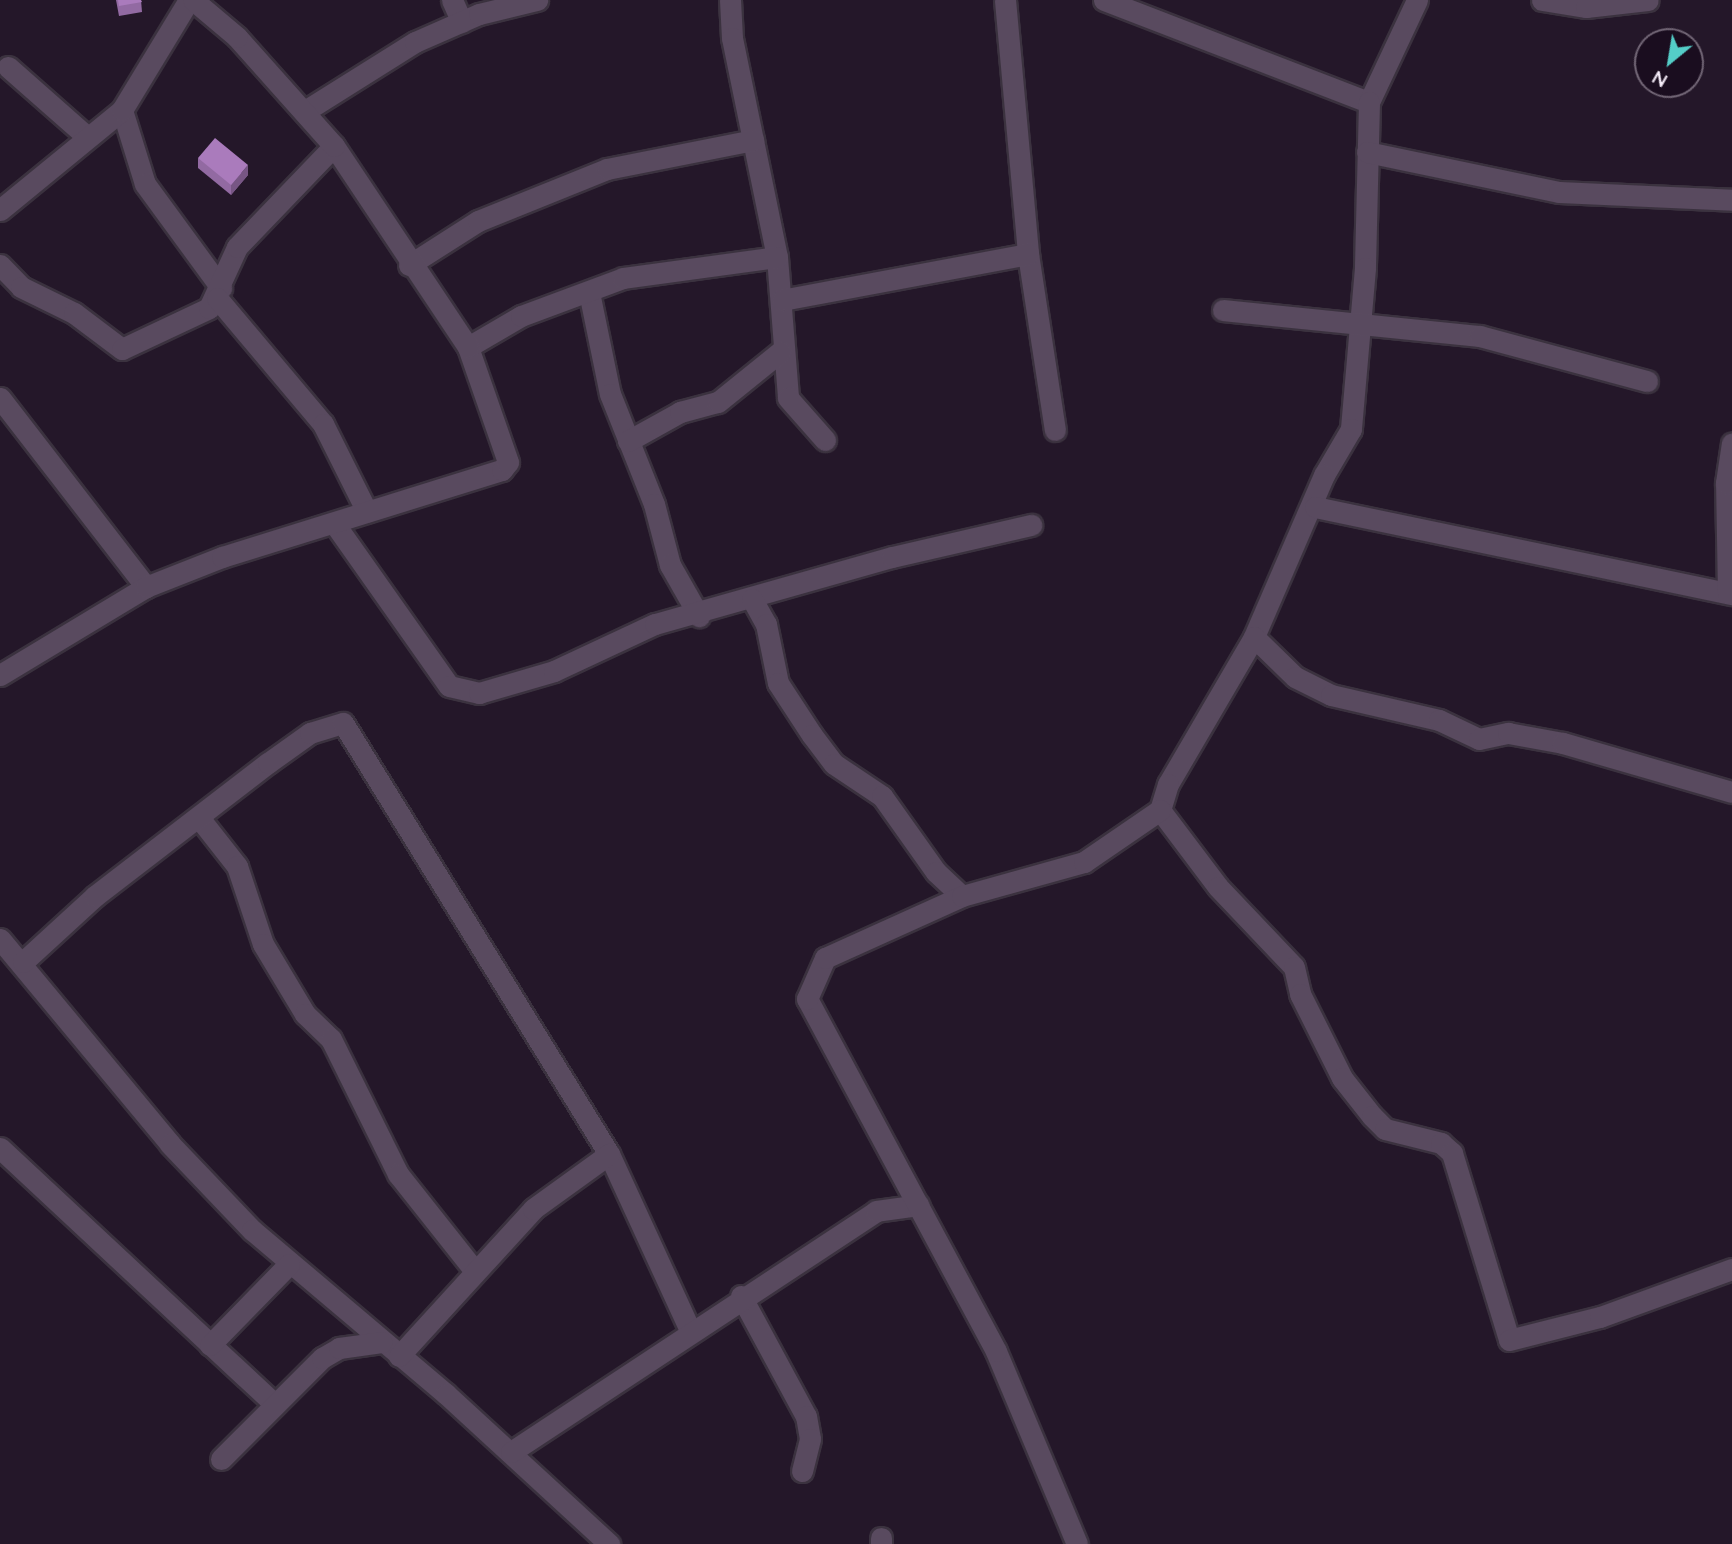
<!DOCTYPE html>
<style>
body{margin:0}
#map{position:relative;width:1732px;height:1544px;overflow:hidden;background:#241729;font-family:Quicksand,sans-serif}
div>[style]{position:absolute}
.roads{filter:drop-shadow(2px 0 #3b323f) drop-shadow(-2px 0 #3b323f) drop-shadow(0 2px #3b323f) drop-shadow(0 -2px #3b323f)}
.minor>*{height:21px;margin:-10.5px;padding:0 10.5px;transform-origin:10.5px;border-radius:10.5px;background:#594a5f}
.wall>*{inset:0;background:#926aa2}
.shaded-wall>*{inset:0;background:#775684}
.building>*{inset:0;background:#aa7bbc}
span{translate:-50% -50%;white-space:nowrap;text-align:center;line-height:1.15;-webkit-text-stroke:7px #1a0d1f;paint-order:stroke}
.north{position:absolute;left:1634px;top:28px;width:70px;height:70px;box-sizing:border-box;background:#1a0d1f;border:2px solid #726676;border-radius:50%;rotate:210deg;font-size:19px;font-weight:700;line-height:28px;text-align:center;color:#f5ecf9}
.north::after{content:'';display:block;margin:auto;width:24px;height:32px;background:#54cdc8;clip-path:polygon(50% 0,100% 100%,50% 72%,0 100%)}
</style>
<div id="map">
<div class="roads">
<div class="minor">
<div style="left:452px;top:0;width:24px;rotate:66deg"></div>
<div style="left:730px;top:0;width:38px;rotate:87deg"></div>
<div style="left:732px;top:38px;width:224px;rotate:78.4deg"></div>
<div style="left:777px;top:257px;width:141px;rotate:85.5deg"></div>
<div style="left:788px;top:398px;width:56px;rotate:48.6deg"></div>
<div style="left:1005px;top:0;width:255px;rotate:84.8deg"></div>
<div style="left:1028px;top:254px;width:178px;rotate:81.3deg"></div>
<div style="left:1104px;top:0;width:284px;rotate:21.1deg"></div>
<div style="left:1417px;top:0;width:113px;rotate:115.2deg"></div>
<div style="left:1369px;top:102px;width:166px;rotate:91.4deg"></div>
<div style="left:1365px;top:268px;width:162px;rotate:95deg"></div>
<div style="left:1351px;top:429px;width:53px;rotate:120.4deg"></div>
<div style="left:1324px;top:475px;width:176px;rotate:113.4deg"></div>
<div style="left:1254px;top:637px;width:170px;rotate:120.3deg"></div>
<div style="left:1168px;top:784px;width:27px;rotate:107deg"></div>
<div style="left:1160px;top:810px;width:96px;rotate:53deg"></div>
<div style="left:1218px;top:887px;width:110px;rotate:46.5deg"></div>
<div style="left:1294px;top:967px;width:28px;rotate:77deg"></div>
<div style="left:1300px;top:994px;width:94px;rotate:63.4deg"></div>
<div style="left:1342px;top:1078px;width:48px;rotate:51.7deg"></div>
<div style="left:1372px;top:1116px;width:18px;rotate:45deg"></div>
<div style="left:1385px;top:1129px;width:58px;rotate:14deg"></div>
<div style="left:1441px;top:1143px;width:15px;rotate:42deg"></div>
<div style="left:1452px;top:1153px;width:195px;rotate:73deg"></div>
<div style="left:1509px;top:1340px;width:94px;rotate:-14.2deg"></div>
<div style="left:1600px;top:1317px;width:140px;rotate:-20deg"></div>
<div style="left:1542px;top:0;width:45px;rotate:9deg"></div>
<div style="left:1586px;top:7px;width:62px;rotate:-6.4deg"></div>
<div style="left:8px;top:67px;width:103px;rotate:41.4deg"></div>
<div style="left:122px;top:110px;width:77px;rotate:72.7deg"></div>
<div style="left:145px;top:184px;width:129px;rotate:53.8deg"></div>
<div style="left:305px;top:111px;width:130px;rotate:-32.1deg"></div>
<div style="left:415px;top:42px;width:70px;rotate:-23.6deg"></div>
<div style="left:479px;top:14px;width:60px;rotate:-13.6deg"></div>
<div style="left:1367px;top:152px;width:196px;rotate:11.8deg"></div>
<div style="left:1559px;top:192px;width:173px;rotate:2.6deg"></div>
<div style="left:0;top:210px;width:158px;rotate:-39.3deg"></div>
<div style="left:122px;top:110px;width:129px;rotate:-58.7deg"></div>
<div style="left:0;top:265px;width:30px;rotate:46deg"></div>
<div style="left:21px;top:287px;width:59px;rotate:26.1deg"></div>
<div style="left:74px;top:313px;width:60px;rotate:36.9deg"></div>
<div style="left:122px;top:349px;width:96px;rotate:-25.2deg"></div>
<div style="left:209px;top:308px;width:67px;rotate:-65.3deg"></div>
<div style="left:237px;top:247px;width:140px;rotate:-46.2deg"></div>
<div style="left:409px;top:265px;width:82px;rotate:-32.5deg"></div>
<div style="left:478px;top:221px;width:139px;rotate:-22deg"></div>
<div style="left:607px;top:169px;width:149px;rotate:-11.2deg"></div>
<div style="left:589px;top:292px;width:104px;rotate:78.4deg"></div>
<div style="left:610px;top:394px;width:118px;rotate:68.2deg"></div>
<div style="left:654px;top:504px;width:63px;rotate:75.3deg"></div>
<div style="left:670px;top:565px;width:59px;rotate:60.4deg"></div>
<div style="left:217px;top:298px;width:165px;rotate:49.9deg"></div>
<div style="left:323px;top:424px;width:98px;rotate:63.4deg"></div>
<div style="left:782px;top:300px;width:250px;rotate:-10.6deg"></div>
<div style="left:1223px;top:310px;width:258px;rotate:5.8deg"></div>
<div style="left:1480px;top:336px;width:173px;rotate:15.1deg"></div>
<div style="left:468px;top:347px;width:61px;rotate:-30.3deg"></div>
<div style="left:521px;top:316px;width:109px;rotate:-20.4deg"></div>
<div style="left:623px;top:278px;width:155px;rotate:-7.8deg"></div>
<div style="left:0;top:398px;width:239px;rotate:52.3deg"></div>
<div style="left:628px;top:441px;width:60px;rotate:-29.1deg"></div>
<div style="left:680px;top:412px;width:39px;rotate:-15deg"></div>
<div style="left:718px;top:402px;width:80px;rotate:-38.9deg"></div>
<div style="left:1315px;top:507px;width:426px;rotate:11.8deg"></div>
<div style="left:334px;top:523px;width:199px;rotate:54.8deg"></div>
<div style="left:449px;top:686px;width:31px;rotate:13deg"></div>
<div style="left:479px;top:693px;width:78px;rotate:-16.3deg"></div>
<div style="left:554px;top:671px;width:111px;rotate:-25deg"></div>
<div style="left:655px;top:624px;width:246px;rotate:-15.8deg"></div>
<div style="left:892px;top:557px;width:143px;rotate:-13deg"></div>
<div style="left:1728px;top:593px;width:110px;rotate:-91deg"></div>
<div style="left:1726px;top:483px;width:40px;rotate:-81.5deg"></div>
<div style="left:752px;top:599px;width:29px;rotate:61deg"></div>
<div style="left:766px;top:624px;width:60px;rotate:78.5deg"></div>
<div style="left:778px;top:683px;width:62px;rotate:56.8deg"></div>
<div style="left:812px;top:735px;width:36px;rotate:53deg"></div>
<div style="left:834px;top:764px;width:58px;rotate:33.7deg"></div>
<div style="left:882px;top:796px;width:93px;rotate:54.6deg"></div>
<div style="left:936px;top:872px;width:35px;rotate:43deg"></div>
<div style="left:1254px;top:637px;width:57px;rotate:44.3deg"></div>
<div style="left:1295px;top:677px;width:40px;rotate:26.6deg"></div>
<div style="left:1331px;top:695px;width:111px;rotate:13deg"></div>
<div style="left:1439px;top:720px;width:44px;rotate:25.4deg"></div>
<div style="left:1479px;top:739px;width:30px;rotate:-12deg"></div>
<div style="left:1508px;top:733px;width:56px;rotate:10.3deg"></div>
<div style="left:1563px;top:743px;width:176px;rotate:16.2deg"></div>
<div style="left:0;top:675px;width:170px;rotate:-31.1deg"></div>
<div style="left:146px;top:587px;width:82px;rotate:-21.5deg"></div>
<div style="left:222px;top:557px;width:293px;rotate:-17.3deg"></div>
<div style="left:502px;top:470px;width:10px;rotate:-53deg"></div>
<div style="left:508px;top:462px;width:122px;rotate:-109.2deg"></div>
<div style="left:468px;top:347px;width:242px;rotate:-123.7deg"></div>
<div style="left:334px;top:146px;width:146px;rotate:-131.7deg"></div>
<div style="left:237px;top:37px;width:57px;rotate:-139.9deg"></div>
<div style="left:200px;top:819px;width:60px;rotate:51.8deg"></div>
<div style="left:237px;top:866px;width:82px;rotate:71.6deg"></div>
<div style="left:263px;top:944px;width:82px;rotate:59deg"></div>
<div style="left:305px;top:1014px;width:36px;rotate:44deg"></div>
<div style="left:331px;top:1039px;width:151px;rotate:63.6deg"></div>
<div style="left:398px;top:1174px;width:124px;rotate:51.6deg"></div>
<div style="left:0;top:939px;width:266px;rotate:50.3deg"></div>
<div style="left:170px;top:1144px;width:119px;rotate:46.4deg"></div>
<div style="left:252px;top:1230px;width:254px;rotate:40.2deg"></div>
<div style="left:446px;top:1394px;width:222px;rotate:42.6deg"></div>
<div style="left:23px;top:962px;width:98px;rotate:-42.5deg"></div>
<div style="left:95px;top:896px;width:218px;rotate:-37.6deg"></div>
<div style="left:268px;top:763px;width:52px;rotate:-35.5deg"></div>
<div style="left:310px;top:733px;width:34px;rotate:-17deg"></div>
<div style="left:343px;top:723px;width:506px;rotate:58.32deg"></div>
<div style="left:609px;top:1154px;width:194px;rotate:65.3deg"></div>
<div style="left:0;top:1148px;width:376px;rotate:43deg"></div>
<div style="left:741px;top:1296px;width:136px;rotate:61.6deg"></div>
<div style="left:806px;top:1416px;width:23px;rotate:80deg"></div>
<div style="left:810px;top:1439px;width:33px;rotate:104deg"></div>
<div style="left:210px;top:1345px;width:113px;rotate:-45.7deg"></div>
<div style="left:399px;top:1356px;width:199px;rotate:-47.6deg"></div>
<div style="left:533px;top:1209px;width:94px;rotate:-35.9deg"></div>
<div style="left:511px;top:1452px;width:437px;rotate:-33.4deg"></div>
<div style="left:876px;top:1211px;width:43px;rotate:-7.9deg"></div>
<div style="left:221px;top:1459px;width:143px;rotate:-45deg"></div>
<div style="left:322px;top:1358px;width:20px;rotate:-30deg"></div>
<div style="left:339px;top:1348px;width:43px;rotate:-7.9deg"></div>
<div style="left:881px;top:1538px;width:6px;rotate:90deg"></div>
<div style="left:1077px;top:1544px;width:209px;rotate:-112.8deg"></div>
<div style="left:996px;top:1351px;width:400px;rotate:-118.2deg"></div>
<div style="left:807px;top:999px;width:45px;rotate:-66.3deg"></div>
<div style="left:825px;top:958px;width:150px;rotate:-24.3deg"></div>
<div style="left:962px;top:896px;width:127px;rotate:-15.6deg"></div>
<div style="left:1084px;top:862px;width:92px;rotate:-34.4deg"></div>
</div>
</div>
<div class="wall">
<div style="clip-path:polygon(116px 0,141px 0,142px 12px,119px 16px)"></div>
<div style="clip-path:polygon(198px 158px,248px 175px,231px 195px,198px 168px)"></div>
</div>
<div class="shaded-wall">
<div style="clip-path:polygon(248px 165px,248px 175px,231px 195px,231px 185px)"></div>
</div>
<div class="building">
<div style="clip-path:polygon(118px 0,141px 0,142px 2px,119px 6px)"></div>
<div style="clip-path:polygon(215px 138px,248px 165px,231px 185px,198px 158px)"></div>
</div>
<div class="north">N</div>
</div>
